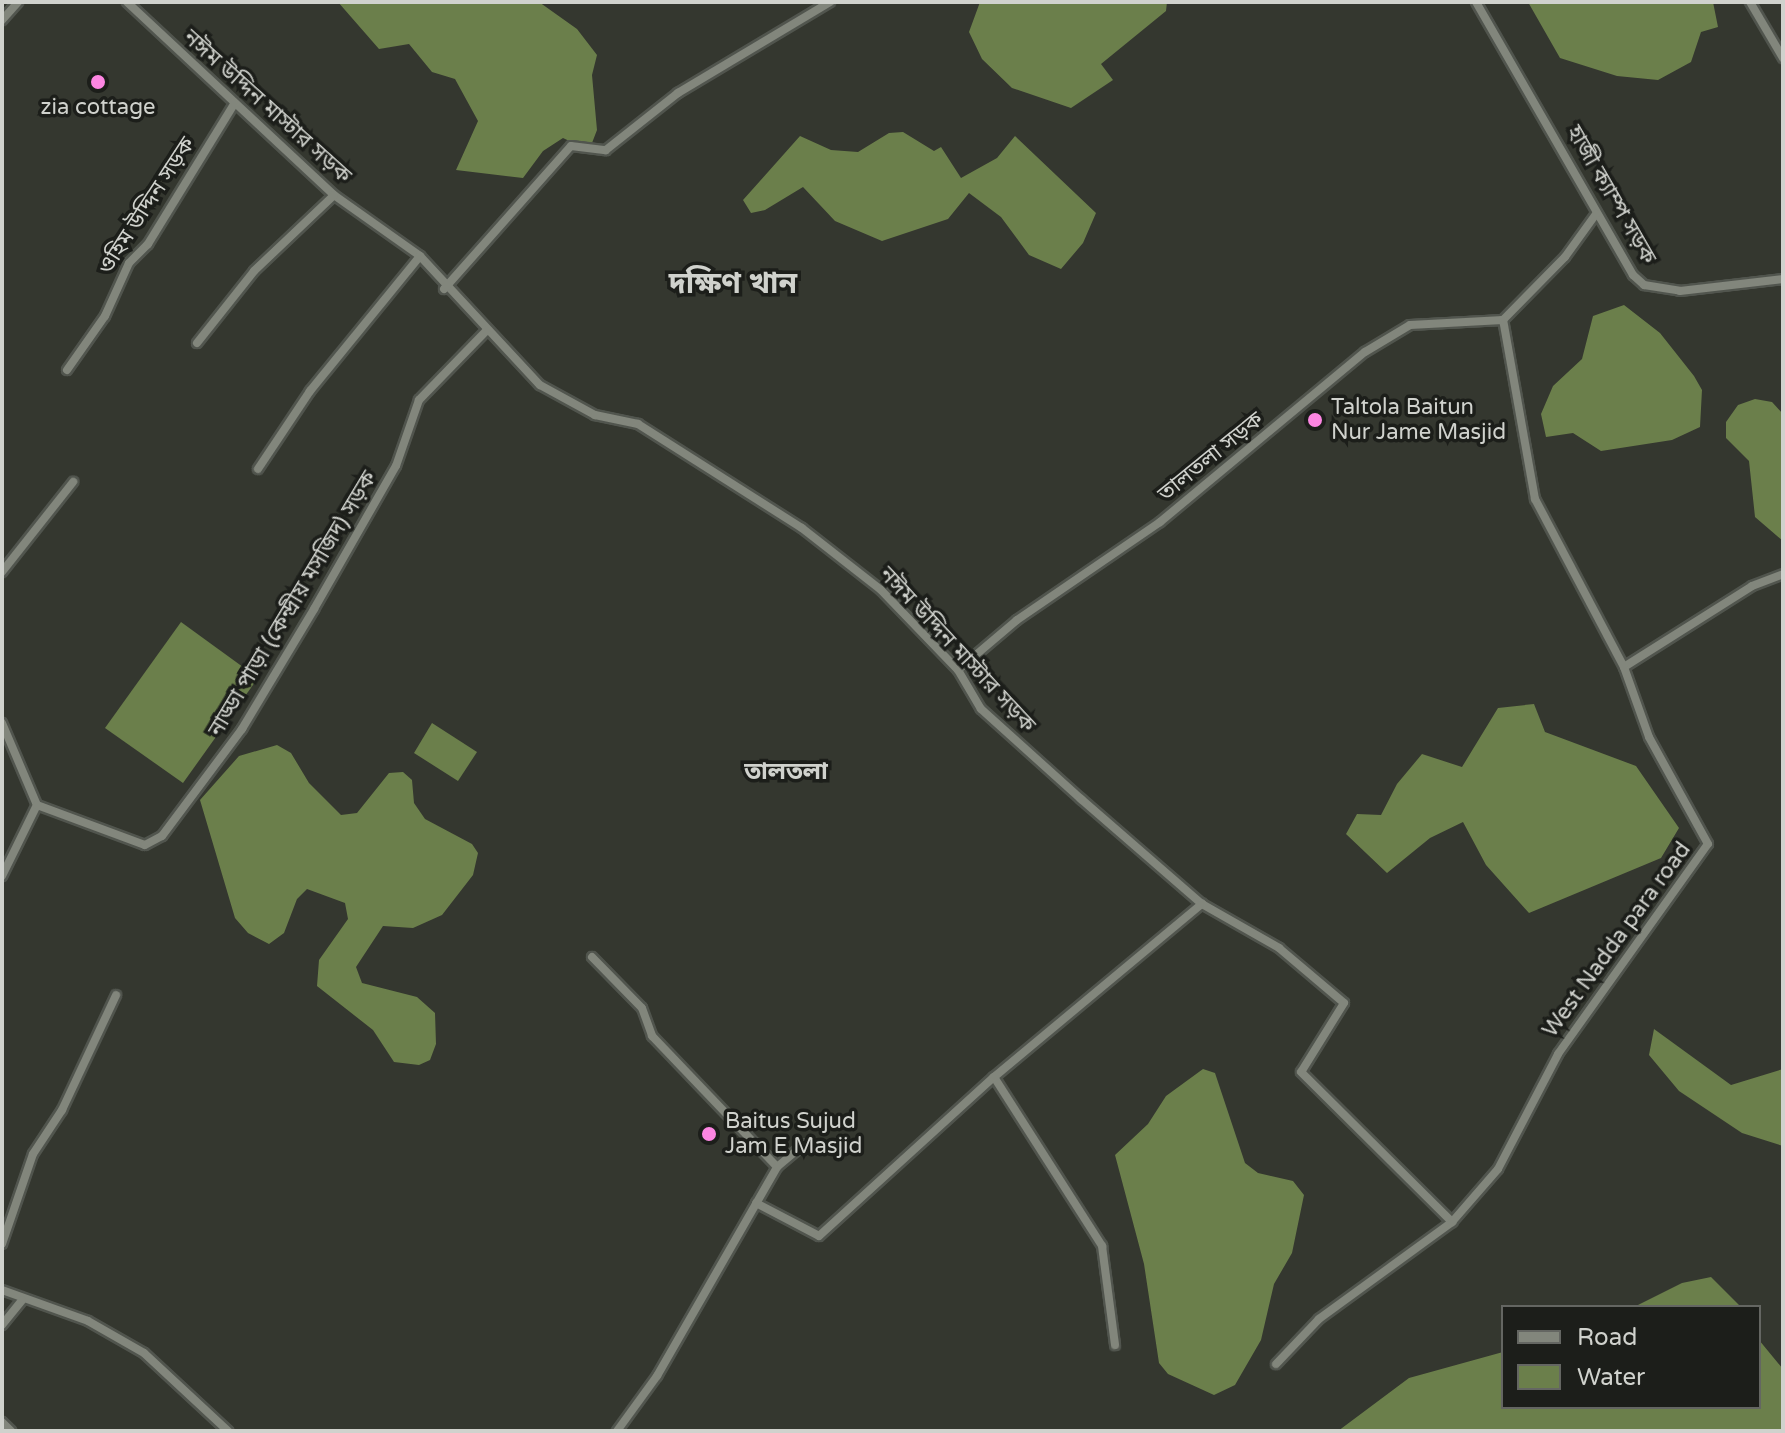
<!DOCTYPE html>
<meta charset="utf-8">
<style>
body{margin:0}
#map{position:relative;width:1785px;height:1433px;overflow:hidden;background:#34372f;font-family:"Varela Round","Noto Sans Bengali",sans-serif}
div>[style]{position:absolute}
.water>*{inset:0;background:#6b7f4b}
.roads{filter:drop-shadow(2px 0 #51554e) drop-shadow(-2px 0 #51554e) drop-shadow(0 2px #51554e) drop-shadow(0 -2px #51554e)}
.minor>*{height:8px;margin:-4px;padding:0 4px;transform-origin:4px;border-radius:4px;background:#82867c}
.dots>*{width:22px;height:22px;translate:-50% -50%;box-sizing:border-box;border:4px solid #1c1e1a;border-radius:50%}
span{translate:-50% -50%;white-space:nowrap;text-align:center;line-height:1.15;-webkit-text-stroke:7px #1c1e1a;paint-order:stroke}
.street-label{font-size:22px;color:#d0d2cd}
.poi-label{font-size:22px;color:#d0d2cd}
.left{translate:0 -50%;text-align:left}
.neighbourhood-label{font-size:24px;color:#d0d2cd;font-weight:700}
.district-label{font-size:30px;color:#d0d2cd;font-weight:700}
.frame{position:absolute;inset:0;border:4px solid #d0d2cd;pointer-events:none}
.legend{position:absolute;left:1501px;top:1305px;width:260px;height:104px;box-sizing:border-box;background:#1c1e1a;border:2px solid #646662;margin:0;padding:10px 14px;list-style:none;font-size:24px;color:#d0d2cd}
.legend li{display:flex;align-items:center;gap:16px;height:40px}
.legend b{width:40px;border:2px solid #646662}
</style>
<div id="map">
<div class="water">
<div style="clip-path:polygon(338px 2px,539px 2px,577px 29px,597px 55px,592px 75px,597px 130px,592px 143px,582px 147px,563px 138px,543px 151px,523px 178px,456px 170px,478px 121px,455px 79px,432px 72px,409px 44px,379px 49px)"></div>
<div style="clip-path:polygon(980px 2px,1167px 2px,1166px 11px,1101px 64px,1113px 80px,1071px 108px,1012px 88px,982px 59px,969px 32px)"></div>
<div style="clip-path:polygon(1528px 2px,1713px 2px,1718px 27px,1701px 32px,1691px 62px,1658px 80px,1617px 76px,1560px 58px)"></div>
<div style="clip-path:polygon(903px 132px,934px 151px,941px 147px,961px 178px,997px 158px,1015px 136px,1096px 213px,1083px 243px,1061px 269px,1029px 255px,1001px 217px,969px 193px,948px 219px,882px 241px,835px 221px,803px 187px,765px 210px,751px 213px,743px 200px,800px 136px,831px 150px,858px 152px,889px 133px)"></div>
<div style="clip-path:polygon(1624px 305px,1660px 333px,1694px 376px,1702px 390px,1700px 427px,1672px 440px,1601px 451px,1573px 433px,1546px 437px,1541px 414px,1553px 386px,1582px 359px,1593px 316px)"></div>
<div style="clip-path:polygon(1755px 399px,1772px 402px,1783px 414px,1783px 541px,1755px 517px,1749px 461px,1726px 438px,1726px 422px,1738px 405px)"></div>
<div style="clip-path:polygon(181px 622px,258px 678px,183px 783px,105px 728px)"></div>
<div style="clip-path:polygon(1534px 704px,1545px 732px,1636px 766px,1679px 828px,1661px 858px,1529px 913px,1486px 865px,1463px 822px,1430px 838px,1387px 873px,1346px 834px,1357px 814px,1381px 815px,1397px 784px,1422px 754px,1462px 767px,1498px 708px)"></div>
<div style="clip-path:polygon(432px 723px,477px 752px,458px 781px,414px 753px)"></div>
<div style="clip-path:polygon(277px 745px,291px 753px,309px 783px,341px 815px,357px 813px,389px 773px,403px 772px,412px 780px,414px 803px,425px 819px,472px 844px,478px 853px,473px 875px,442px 915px,413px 928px,383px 926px,356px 967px,362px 983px,417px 997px,435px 1013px,436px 1044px,430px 1060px,419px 1065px,394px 1062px,373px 1030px,317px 986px,319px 960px,348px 919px,345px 903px,307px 889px,297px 899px,284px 933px,269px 944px,248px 933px,235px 918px,200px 800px,239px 756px)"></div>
<div style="clip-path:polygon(1654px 1029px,1731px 1085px,1783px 1069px,1783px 1146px,1742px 1133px,1679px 1091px,1649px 1055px)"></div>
<div style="clip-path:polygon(1203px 1069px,1215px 1073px,1245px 1163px,1258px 1173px,1293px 1181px,1304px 1195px,1292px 1253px,1274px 1284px,1261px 1340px,1235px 1385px,1214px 1395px,1168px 1374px,1159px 1363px,1144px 1264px,1115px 1155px,1148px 1124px,1166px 1096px)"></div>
<div style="clip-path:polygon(1711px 1277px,1741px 1307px,1634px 1307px,1682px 1283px)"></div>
<div style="clip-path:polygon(1759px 1340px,1783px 1369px,1783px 1431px,1338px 1431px,1409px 1378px,1503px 1352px,1503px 1407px,1759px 1407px)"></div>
</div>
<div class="roads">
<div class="minor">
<div style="left:127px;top:2px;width:283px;rotate:43deg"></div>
<div style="left:334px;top:195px;width:105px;rotate:35.3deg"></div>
<div style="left:420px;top:256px;width:176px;rotate:47.1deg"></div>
<div style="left:540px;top:385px;width:63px;rotate:28.6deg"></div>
<div style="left:595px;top:415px;width:44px;rotate:11.8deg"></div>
<div style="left:638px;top:424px;width:194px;rotate:32.4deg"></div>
<div style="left:802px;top:528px;width:100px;rotate:38.1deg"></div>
<div style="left:881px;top:590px;width:111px;rotate:46.1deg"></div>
<div style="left:958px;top:670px;width:45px;rotate:59.5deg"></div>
<div style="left:981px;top:709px;width:135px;rotate:42deg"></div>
<div style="left:1081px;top:799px;width:160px;rotate:41deg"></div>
<div style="left:1202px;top:904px;width:89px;rotate:29.7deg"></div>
<div style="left:1279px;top:948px;width:85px;rotate:40.2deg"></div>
<div style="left:1344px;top:1003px;width:81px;rotate:121.9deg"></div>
<div style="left:1301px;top:1072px;width:213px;rotate:44.8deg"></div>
<div style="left:1476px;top:2px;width:315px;rotate:60.1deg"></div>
<div style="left:1633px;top:275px;width:15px;rotate:42deg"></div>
<div style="left:1644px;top:285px;width:36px;rotate:9deg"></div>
<div style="left:1680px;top:291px;width:104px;rotate:-6.6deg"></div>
<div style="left:1750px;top:2px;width:65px;rotate:59.5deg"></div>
<div style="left:2px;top:20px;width:24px;rotate:-48deg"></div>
<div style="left:444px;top:289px;width:191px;rotate:-48.4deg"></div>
<div style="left:571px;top:146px;width:35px;rotate:7deg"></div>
<div style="left:606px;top:150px;width:92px;rotate:-38.4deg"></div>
<div style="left:678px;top:93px;width:177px;rotate:-30.9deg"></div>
<div style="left:1503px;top:320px;width:88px;rotate:-45.5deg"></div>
<div style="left:1565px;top:257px;width:53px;rotate:-54.2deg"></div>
<div style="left:197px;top:343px;width:92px;rotate:-51.6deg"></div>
<div style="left:254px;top:271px;width:110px;rotate:-43.5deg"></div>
<div style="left:67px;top:370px;width:66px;rotate:-54.9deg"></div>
<div style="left:105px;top:316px;width:58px;rotate:-65.6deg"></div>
<div style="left:129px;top:263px;width:27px;rotate:-45deg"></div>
<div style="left:148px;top:244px;width:164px;rotate:-58.4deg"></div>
<div style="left:258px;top:469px;width:94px;rotate:-56.3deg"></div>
<div style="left:310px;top:391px;width:174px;rotate:-50.8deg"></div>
<div style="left:2px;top:572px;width:115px;rotate:-51.7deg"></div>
<div style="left:1624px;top:667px;width:151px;rotate:-32.3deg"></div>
<div style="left:1752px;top:586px;width:33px;rotate:-21deg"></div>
<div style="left:958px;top:670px;width:77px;rotate:-40.3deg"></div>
<div style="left:1017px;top:620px;width:173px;rotate:-34.4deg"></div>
<div style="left:1160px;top:522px;width:266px;rotate:-39.7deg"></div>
<div style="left:1365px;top:352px;width:52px;rotate:-31deg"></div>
<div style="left:1410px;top:325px;width:93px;rotate:-3.1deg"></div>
<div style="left:2px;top:723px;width:89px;rotate:66.9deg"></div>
<div style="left:2px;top:876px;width:79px;rotate:-63.8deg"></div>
<div style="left:37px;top:805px;width:115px;rotate:20.3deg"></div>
<div style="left:145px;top:845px;width:19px;rotate:-28deg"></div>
<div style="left:162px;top:836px;width:134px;rotate:-53.2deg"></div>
<div style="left:242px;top:729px;width:140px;rotate:-59deg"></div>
<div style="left:314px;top:609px;width:165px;rotate:-60.2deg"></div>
<div style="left:396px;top:466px;width:70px;rotate:-70.8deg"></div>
<div style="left:419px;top:400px;width:98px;rotate:-45.8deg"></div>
<div style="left:592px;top:957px;width:71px;rotate:45.6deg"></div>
<div style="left:642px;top:1008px;width:30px;rotate:70deg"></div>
<div style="left:652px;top:1036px;width:181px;rotate:46.3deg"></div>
<div style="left:994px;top:1077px;width:201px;rotate:57.4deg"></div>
<div style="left:1102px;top:1246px;width:100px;rotate:82.5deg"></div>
<div style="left:756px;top:1203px;width:71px;rotate:27.6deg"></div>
<div style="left:819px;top:1236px;width:236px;rotate:-42.3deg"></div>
<div style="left:994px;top:1077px;width:271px;rotate:-39.8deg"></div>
<div style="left:2px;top:1244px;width:95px;rotate:-71deg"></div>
<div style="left:33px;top:1154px;width:53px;rotate:-56.6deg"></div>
<div style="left:62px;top:1110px;width:127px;rotate:-64.8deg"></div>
<div style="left:2px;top:1290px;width:91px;rotate:19.8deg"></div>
<div style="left:88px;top:1321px;width:64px;rotate:29.7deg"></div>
<div style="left:144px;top:1353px;width:115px;rotate:42.9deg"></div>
<div style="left:2px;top:1325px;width:32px;rotate:-51deg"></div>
<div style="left:1276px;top:1364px;width:62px;rotate:-46.3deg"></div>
<div style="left:1319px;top:1319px;width:165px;rotate:-36.1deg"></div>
<div style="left:1452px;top:1222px;width:70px;rotate:-49deg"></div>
<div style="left:1498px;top:1169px;width:130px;rotate:-62.4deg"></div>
<div style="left:1558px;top:1054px;width:258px;rotate:-54.5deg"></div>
<div style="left:1708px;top:844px;width:122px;rotate:-118.9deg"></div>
<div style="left:1649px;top:737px;width:74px;rotate:-109.7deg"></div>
<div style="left:1624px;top:667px;width:190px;rotate:-117.9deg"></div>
<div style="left:1535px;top:499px;width:182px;rotate:-100.1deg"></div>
<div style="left:2px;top:1422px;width:13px;rotate:45deg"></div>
<div style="left:617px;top:1431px;width:68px;rotate:-54deg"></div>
<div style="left:657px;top:1376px;width:241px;rotate:-60.1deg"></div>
<div style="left:777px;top:1167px;width:35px;rotate:-40deg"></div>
</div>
</div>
<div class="dots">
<div style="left:98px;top:82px;background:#fd86e2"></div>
<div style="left:1315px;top:420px;background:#fd86e2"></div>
<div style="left:709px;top:1134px;background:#fd86e2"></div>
</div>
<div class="street-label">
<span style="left:267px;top:107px;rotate:42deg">নঈম উদ্দিন মাস্টার সড়ক</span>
<span style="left:1611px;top:195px;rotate:60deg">হাজী ক্যাম্প সড়ক</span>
<span style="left:147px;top:206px;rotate:-57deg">ওহিম উদ্দিন সড়ক</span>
<span style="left:1211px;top:457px;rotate:-39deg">তালতলা সড়ক</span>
<span style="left:293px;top:604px;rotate:-59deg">নাড্ডা পাড়া (কেন্দ্রীয় মসজিদ) সড়ক</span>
<span style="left:957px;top:650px;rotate:47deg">নঈম উদ্দিন মাস্টার সড়ক</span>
<span style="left:1617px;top:940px;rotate:-54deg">West Nadda para road</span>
</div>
<div class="poi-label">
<span style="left:98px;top:108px">zia cottage</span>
<span class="left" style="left:1331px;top:420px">Taltola Baitun<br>Nur Jame Masjid</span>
<span class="left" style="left:725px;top:1134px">Baitus Sujud<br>Jam E Masjid</span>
</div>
<div class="neighbourhood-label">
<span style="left:786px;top:772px">তালতলা</span>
</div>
<div class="district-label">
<span style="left:733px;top:284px">দক্ষিণ খান</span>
</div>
<div class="frame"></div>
<ul class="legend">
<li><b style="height:10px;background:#82867c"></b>Road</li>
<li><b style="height:22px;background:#6b7f4b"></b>Water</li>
</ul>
</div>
